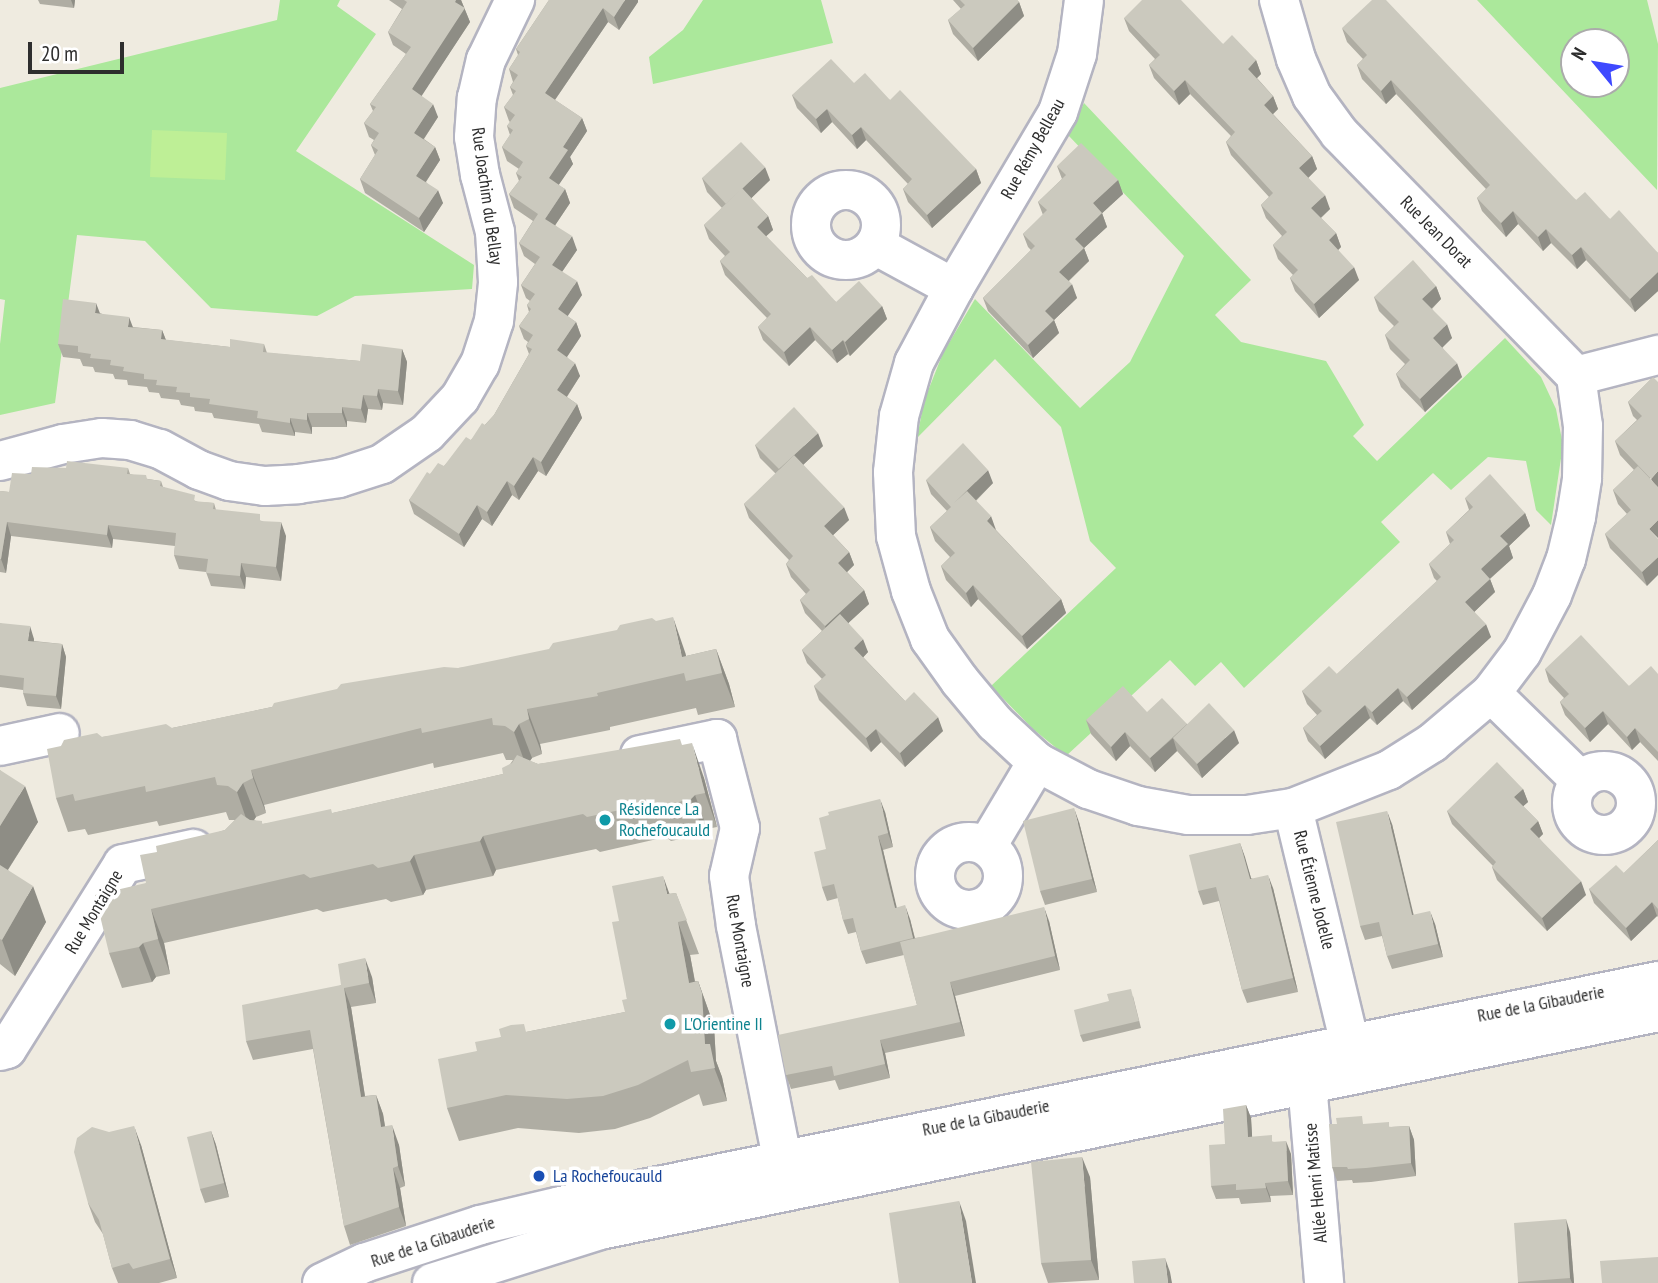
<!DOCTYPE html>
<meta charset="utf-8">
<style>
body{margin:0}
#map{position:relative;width:1658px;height:1283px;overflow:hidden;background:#efebe0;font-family:"PT Sans Narrow",sans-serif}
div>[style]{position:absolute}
.green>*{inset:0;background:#abe89b}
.pitch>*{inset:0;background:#beef96}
.roads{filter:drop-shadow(2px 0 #b4b4c1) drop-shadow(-2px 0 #b4b4c1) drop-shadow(0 2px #b4b4c1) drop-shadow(0 -2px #b4b4c1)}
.minor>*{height:38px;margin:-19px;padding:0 19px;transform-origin:19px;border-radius:19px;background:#fff}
.minor>.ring{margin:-19px;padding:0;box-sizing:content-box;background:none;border:38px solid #fff;border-radius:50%}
.wall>*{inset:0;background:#afada3}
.shaded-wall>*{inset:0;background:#8e8d85}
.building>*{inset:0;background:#cbc9be}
.dots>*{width:19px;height:19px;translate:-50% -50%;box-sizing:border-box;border:4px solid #fff;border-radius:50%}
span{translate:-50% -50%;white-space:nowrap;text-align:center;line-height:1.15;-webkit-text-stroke:7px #fff;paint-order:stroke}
.street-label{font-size:18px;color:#2e2e2e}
.culture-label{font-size:18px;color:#0d838f}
.left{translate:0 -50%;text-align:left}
.transit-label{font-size:18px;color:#164399}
.north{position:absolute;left:1560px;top:28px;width:70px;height:70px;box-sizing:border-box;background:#fff;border:2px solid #ababab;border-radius:50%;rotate:300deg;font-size:19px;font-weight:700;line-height:28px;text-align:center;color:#2e2e2e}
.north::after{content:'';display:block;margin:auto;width:24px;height:32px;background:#3e49ff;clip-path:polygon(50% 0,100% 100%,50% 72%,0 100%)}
.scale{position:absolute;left:28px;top:42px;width:96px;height:32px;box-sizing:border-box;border:4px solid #2e2e2e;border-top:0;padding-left:9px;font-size:21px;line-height:24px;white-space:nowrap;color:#2e2e2e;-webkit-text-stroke:5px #fff;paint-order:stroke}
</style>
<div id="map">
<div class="green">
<div style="clip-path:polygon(280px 0,340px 0,337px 6px,376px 34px,296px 151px,474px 265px,472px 289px,355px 296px,317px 316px,211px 308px,145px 241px,77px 235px,55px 403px,0 415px,0 344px,5px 300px,0 299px,0 88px,277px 20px)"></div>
<div style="clip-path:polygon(703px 0,821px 0,833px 43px,653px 84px,649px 57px,683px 30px)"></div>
<div style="clip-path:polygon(evenodd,1477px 0,1647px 0,1658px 44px,1657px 190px,1477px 0,1574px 42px,1616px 42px,1616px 84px,1574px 84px,1574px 42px)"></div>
<div style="clip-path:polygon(1084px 103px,1251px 280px,1215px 315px,1241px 342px,1326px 361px,1364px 425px,1353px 436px,1377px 461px,1505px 338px,1541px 377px,1556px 409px,1563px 445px,1551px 525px,1536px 510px,1526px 461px,1488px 457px,1451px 490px,1433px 473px,1381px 522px,1400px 542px,1244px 688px,1221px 662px,1195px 686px,1170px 660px,1066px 756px,1033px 729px,991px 686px,1116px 568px,1090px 541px,1061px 427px,995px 359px,917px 438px,924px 401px,943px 353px,975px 299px,1080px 408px,1130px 362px,1184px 256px,1068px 135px)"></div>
</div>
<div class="pitch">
<div style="clip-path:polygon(152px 130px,227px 133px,225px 180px,150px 177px)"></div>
</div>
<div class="roads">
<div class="minor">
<div style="left:1279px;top:0;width:61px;rotate:73.9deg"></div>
<div style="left:1296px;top:59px;width:40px;rotate:66.6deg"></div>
<div style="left:1312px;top:96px;width:46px;rotate:53.9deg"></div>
<div style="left:1339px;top:133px;width:339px;rotate:45.7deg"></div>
<div style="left:1576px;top:376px;width:85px;rotate:-14.4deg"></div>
<div class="ring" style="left:811px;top:190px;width:32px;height:32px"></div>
<div style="left:875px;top:245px;width:90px;rotate:28.6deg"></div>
<div style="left:0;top:461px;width:65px;rotate:-15.1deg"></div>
<div style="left:63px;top:444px;width:39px;rotate:-9deg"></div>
<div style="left:102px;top:438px;width:28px;rotate:4deg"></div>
<div style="left:130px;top:440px;width:31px;rotate:17deg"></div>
<div style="left:160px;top:449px;width:44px;rotate:28.3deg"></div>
<div style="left:199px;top:470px;width:32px;rotate:20deg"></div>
<div style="left:229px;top:481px;width:36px;rotate:8deg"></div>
<div style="left:265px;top:486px;width:33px;rotate:-3deg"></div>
<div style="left:298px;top:484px;width:41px;rotate:-8.3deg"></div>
<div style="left:339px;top:478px;width:45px;rotate:-18deg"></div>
<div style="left:382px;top:464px;width:55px;rotate:-34.6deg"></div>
<div style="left:427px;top:433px;width:48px;rotate:-46.7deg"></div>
<div style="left:460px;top:398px;width:39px;rotate:-60deg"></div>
<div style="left:480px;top:364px;width:45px;rotate:-72deg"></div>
<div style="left:494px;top:321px;width:39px;rotate:-84deg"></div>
<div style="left:498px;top:282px;width:50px;rotate:-93.4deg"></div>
<div style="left:495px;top:232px;width:59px;rotate:-104.7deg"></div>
<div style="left:480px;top:175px;width:38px;rotate:-99deg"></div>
<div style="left:474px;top:137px;width:39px;rotate:-86deg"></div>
<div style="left:477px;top:98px;width:39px;rotate:-77deg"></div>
<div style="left:486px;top:60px;width:67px;rotate:-64.2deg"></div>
<div style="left:1491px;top:693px;width:126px;rotate:44.4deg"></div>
<div style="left:0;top:746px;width:61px;rotate:-12.2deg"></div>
<div style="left:640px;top:755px;width:79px;rotate:-11.7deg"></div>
<div style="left:717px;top:739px;width:92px;rotate:75.5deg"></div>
<div style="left:740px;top:828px;width:49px;rotate:102.9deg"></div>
<div style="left:729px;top:876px;width:50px;rotate:82deg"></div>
<div style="left:736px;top:926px;width:262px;rotate:78.8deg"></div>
<div style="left:1037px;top:762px;width:58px;rotate:27.9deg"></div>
<div style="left:1088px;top:789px;width:53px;rotate:18.8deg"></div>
<div style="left:1138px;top:806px;width:51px;rotate:10.2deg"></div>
<div style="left:1188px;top:815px;width:59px"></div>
<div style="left:1247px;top:815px;width:47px;rotate:-8.7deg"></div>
<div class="ring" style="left:1572px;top:771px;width:26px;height:26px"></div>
<div class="ring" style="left:935px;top:842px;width:30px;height:30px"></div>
<div style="left:987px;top:846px;width:98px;rotate:-59.2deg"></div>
<div style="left:1037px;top:762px;width:57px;rotate:-137.1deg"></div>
<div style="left:995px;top:723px;width:55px;rotate:-129.8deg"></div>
<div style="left:960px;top:681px;width:52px;rotate:-125.5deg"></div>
<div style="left:930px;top:639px;width:52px;rotate:-111.6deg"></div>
<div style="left:911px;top:591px;width:57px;rotate:-105.3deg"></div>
<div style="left:896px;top:536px;width:64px;rotate:-92.7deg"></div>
<div style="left:893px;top:472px;width:56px;rotate:-83.9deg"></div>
<div style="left:899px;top:416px;width:55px;rotate:-74.2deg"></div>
<div style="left:914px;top:363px;width:85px;rotate:-61.9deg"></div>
<div style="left:954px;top:288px;width:204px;rotate:-59.4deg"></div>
<div style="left:1058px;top:112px;width:61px;rotate:-71.9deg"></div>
<div style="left:1077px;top:54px;width:54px;rotate:-82.6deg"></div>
<div style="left:0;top:1051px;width:7px;rotate:-16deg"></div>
<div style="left:7px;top:1049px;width:218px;rotate:-57.9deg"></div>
<div style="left:123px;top:864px;width:72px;rotate:-12.1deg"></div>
<div style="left:1356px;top:1069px;width:268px;rotate:-103.6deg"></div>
<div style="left:1293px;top:808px;width:103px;rotate:-21.6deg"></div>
<div style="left:1389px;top:770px;width:51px;rotate:-32.1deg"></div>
<div style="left:1432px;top:743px;width:77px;rotate:-40.3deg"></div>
<div style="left:1491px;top:693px;width:51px;rotate:-52.9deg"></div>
<div style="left:1522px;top:652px;width:64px;rotate:-62.2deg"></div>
<div style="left:1552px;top:595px;width:39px;rotate:-69deg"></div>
<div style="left:1566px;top:559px;width:43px;rotate:-76.6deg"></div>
<div style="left:1576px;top:517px;width:39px;rotate:-81deg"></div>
<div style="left:1582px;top:478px;width:52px;rotate:-88.9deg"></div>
<div style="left:1583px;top:426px;width:50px;rotate:-98deg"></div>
<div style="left:1307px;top:1083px;width:201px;rotate:85.1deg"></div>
<div style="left:322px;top:1283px;width:47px;rotate:-25.5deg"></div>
<div style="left:364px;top:1263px;width:122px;rotate:-18.1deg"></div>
<div style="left:480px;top:1225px;width:83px;rotate:-13.2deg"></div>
<div style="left:561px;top:1206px;width:1120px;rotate:-11.59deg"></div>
<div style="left:432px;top:1283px;width:176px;rotate:-17.5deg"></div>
<div style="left:600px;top:1230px;width:1080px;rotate:-11.64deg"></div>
</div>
</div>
<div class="wall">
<div style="clip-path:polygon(38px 0,75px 0,74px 8px,40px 4px)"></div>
<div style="clip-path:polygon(389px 0,461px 0,470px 22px,421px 96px,438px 117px,424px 139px,435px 147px,440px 160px,426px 182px,443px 203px,424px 232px,365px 193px,360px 179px,375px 155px,371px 145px,374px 140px,369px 137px,364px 123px,373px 111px,370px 104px,406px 54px,393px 45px,388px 32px,402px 9px)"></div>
<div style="clip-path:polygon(549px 0,638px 2px,619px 30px,608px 22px,555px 100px,582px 118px,587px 131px,570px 157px,573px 164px,558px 185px,565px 189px,570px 203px,555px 225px,577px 250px,562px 272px,582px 295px,567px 316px,576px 322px,581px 336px,567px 357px,580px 376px,567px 397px,577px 404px,582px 418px,546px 476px,538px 471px,519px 500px,512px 495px,492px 526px,482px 519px,464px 547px,414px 514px,409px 500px,430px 474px,444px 466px,471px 440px,494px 415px,529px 354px,526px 346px,528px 342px,524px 339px,519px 326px,529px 312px,527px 305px,530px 301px,526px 298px,521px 285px,535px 264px,524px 256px,519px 243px,533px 221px,514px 208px,509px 194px,519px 181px,516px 173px,519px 169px,507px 161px,502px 147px,510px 135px,507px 126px,510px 122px,509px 121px,504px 107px,513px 95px,510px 87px,513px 82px,509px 69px,518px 55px,516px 49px)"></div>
<div style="clip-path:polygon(953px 0,1017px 0,1019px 2px,1024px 16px,978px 61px,953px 34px,948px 20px,961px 9px)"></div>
<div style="clip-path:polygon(1124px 18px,1223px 44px,1256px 60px,1261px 74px,1257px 78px,1273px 96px,1278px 109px,1273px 114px,1312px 156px,1317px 169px,1308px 178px,1330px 209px,1321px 218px,1336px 233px,1341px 247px,1338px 250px,1359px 280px,1319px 318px,1295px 291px,1290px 278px,1293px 275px,1278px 259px,1273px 245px,1282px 236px,1266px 218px,1261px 205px,1269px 197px,1231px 155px,1226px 142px,1231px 136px,1190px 94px,1179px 105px,1154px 78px,1149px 65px,1155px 59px,1129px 31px)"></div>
<div style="clip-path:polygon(1342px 28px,1576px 200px,1610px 219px,1658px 253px,1658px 291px,1635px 312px,1586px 260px,1577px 269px,1551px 243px,1543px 251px,1518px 224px,1506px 237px,1482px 211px,1477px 198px,1486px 189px,1396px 94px,1386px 104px,1362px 79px,1357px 65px,1363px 59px,1347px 42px)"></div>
<div style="clip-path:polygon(854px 83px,890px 100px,976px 169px,981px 183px,932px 228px,908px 202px,903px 189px,908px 184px,866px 140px,857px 149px,832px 122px,821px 133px,797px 108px,792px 95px)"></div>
<div style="clip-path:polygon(1057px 166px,1118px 180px,1123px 194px,1102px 213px,1107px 227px,1084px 248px,1089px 261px,1069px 281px,1077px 298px,1054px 320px,1059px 333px,1033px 358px,988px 311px,983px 298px,1031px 250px,1028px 247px,1023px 234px,1043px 215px,1038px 202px,1062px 179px)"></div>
<div style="clip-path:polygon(702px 178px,770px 180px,751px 198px,768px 216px,773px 230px,766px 236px,807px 278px,836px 302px,882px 306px,887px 319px,850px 356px,848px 354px,837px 363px,815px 340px,789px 366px,763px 340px,758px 327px,767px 318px,725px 275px,720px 261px,725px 256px,709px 239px,704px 225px,722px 208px,707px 192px)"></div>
<div style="clip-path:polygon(1436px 286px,1441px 299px,1432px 309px,1452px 338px,1442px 347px,1462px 377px,1425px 412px,1401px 387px,1396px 374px,1405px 364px,1390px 349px,1385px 335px,1394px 326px,1379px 311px,1374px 297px)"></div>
<div style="clip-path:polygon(100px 313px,133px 327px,162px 330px,166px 340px,230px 347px,264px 344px,267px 353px,360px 361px,402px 349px,407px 362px,403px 405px,383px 403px,382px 410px,368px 409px,366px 423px,347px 421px,347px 427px,312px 427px,312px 434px,295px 432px,295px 436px,262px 432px,259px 424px,214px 418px,212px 413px,195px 411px,194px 407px,181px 405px,179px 400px,161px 398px,159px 393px,149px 392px,147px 387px,128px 385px,127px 380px,115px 379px,113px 374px,95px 372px,93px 367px,83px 366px,80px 359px,63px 357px,58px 344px)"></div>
<div style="clip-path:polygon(1653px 377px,1647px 586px,1610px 548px,1605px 534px,1627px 514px,1618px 504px,1613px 490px,1634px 470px,1620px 455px,1615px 441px,1637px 420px,1633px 416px,1628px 402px)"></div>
<div style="clip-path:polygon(755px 445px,823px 446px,803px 465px,849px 520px,833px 535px,849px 552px,854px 565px,847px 572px,864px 590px,869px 604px,848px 623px,868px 652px,863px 657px,905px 701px,943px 731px,905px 767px,881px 742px,871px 752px,819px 700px,814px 686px,822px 679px,807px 663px,802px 650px,822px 631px,805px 613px,800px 600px,806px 594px,791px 577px,786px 564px,789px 560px,749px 518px,744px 504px,776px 474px,760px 458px)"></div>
<div style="clip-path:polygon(66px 468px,128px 468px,130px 474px,148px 479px,161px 481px,163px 487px,198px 502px,214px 503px,216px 510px,262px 521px,286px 536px,281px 581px,246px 577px,245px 589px,211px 586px,206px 572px,179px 569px,174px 555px,175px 546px,113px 539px,112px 548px,11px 536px,6px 573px,0 572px,0 491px,9px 492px,31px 474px)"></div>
<div style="clip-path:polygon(926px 480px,993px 483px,976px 501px,996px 530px,1061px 599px,1066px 613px,1027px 649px,978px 599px,971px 607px,946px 580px,941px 566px,950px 557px,935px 541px,930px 527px,947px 511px,931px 494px)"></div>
<div style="clip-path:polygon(1465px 498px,1525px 513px,1530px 526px,1509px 546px,1513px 558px,1490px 579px,1495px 592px,1474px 612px,1491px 637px,1412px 710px,1403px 701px,1377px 725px,1370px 718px,1325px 759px,1308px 741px,1303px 728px,1317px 715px,1307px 704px,1302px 691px,1337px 674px,1437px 581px,1434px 578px,1429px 564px,1450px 544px,1446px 532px,1469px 510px)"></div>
<div style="clip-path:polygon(0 623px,34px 639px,34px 641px,62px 644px,66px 657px,61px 709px,27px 706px,23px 693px,23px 690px,0 687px)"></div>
<div style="clip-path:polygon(evenodd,716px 649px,729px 684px,735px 707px,698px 715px,696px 708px,610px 727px,610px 730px,540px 744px,542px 754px,532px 758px,530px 761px,538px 764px,682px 745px,704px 778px,717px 827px,707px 829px,704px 834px,671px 841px,666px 837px,600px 852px,596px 849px,496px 870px,493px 876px,426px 890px,423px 895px,391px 902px,386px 899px,323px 912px,317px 909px,164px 943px,170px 974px,156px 977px,152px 982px,122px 988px,109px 953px,146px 883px,157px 852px,225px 830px,235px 820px,229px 820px,226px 812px,159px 826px,157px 821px,88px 835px,85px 829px,68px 832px,56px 798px,61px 746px,102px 737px,172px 728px,458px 668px,685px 652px,686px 656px,716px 649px,503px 753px,506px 760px,513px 760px,503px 774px,333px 813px,263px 824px,254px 820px,256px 817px,266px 813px,264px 805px,433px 763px,434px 768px,503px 753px)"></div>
<div style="clip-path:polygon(1545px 669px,1629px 686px,1658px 674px,1658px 761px,1640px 742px,1632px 750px,1608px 724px,1590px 742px,1565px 715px,1560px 702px,1564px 698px,1549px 682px)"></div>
<div style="clip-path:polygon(1147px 712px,1187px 724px,1239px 743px,1202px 778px,1177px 751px,1155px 772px,1130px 746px,1116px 761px,1091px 734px,1086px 720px)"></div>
<div style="clip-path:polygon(0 770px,38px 822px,8px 870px,46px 922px,15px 976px,0 964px)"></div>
<div style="clip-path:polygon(1523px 789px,1528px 802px,1523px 806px,1538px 821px,1543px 834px,1539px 838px,1586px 895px,1547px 931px,1497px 880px,1492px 867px,1493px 866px,1452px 824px,1447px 811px)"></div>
<div style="clip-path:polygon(885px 812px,893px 847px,883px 850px,891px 886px,896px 907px,910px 919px,915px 938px,1049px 921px,1060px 970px,955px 996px,965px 1036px,885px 1053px,890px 1078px,839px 1090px,835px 1080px,791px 1089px,786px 1075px,917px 1005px,904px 955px,866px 964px,861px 951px,856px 932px,848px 934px,843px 920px,838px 898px,827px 901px,822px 887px,826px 849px)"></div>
<div style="clip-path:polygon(1079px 822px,1097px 892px,1045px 905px,1040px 891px)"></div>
<div style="clip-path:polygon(1392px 824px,1413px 915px,1435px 924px,1443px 957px,1392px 969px,1387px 956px,1382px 936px,1365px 940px,1360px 926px)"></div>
<div style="clip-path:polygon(1658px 840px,1658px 917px,1657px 916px,1631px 941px,1594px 903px,1589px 889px,1624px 873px)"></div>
<div style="clip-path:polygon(1240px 843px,1251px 878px,1273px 888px,1298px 992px,1247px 1003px,1242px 990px,1219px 901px,1203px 905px,1198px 891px)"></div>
<div style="clip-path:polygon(676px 893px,699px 954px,690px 955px,695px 981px,698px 981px,714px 1026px,716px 1061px,722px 1077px,727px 1101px,703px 1106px,699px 1094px,650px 1118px,615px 1129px,579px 1133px,518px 1128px,459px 1141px,447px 1108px,477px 1051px,501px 1037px,625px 1012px,627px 999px,619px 921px,669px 894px)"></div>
<div style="clip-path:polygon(372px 977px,376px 1003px,351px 1007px,365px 1096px,376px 1095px,383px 1114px,385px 1126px,399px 1145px,405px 1186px,400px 1188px,406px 1226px,350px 1245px,344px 1226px,313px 1049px,253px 1060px,246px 1041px,341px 985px)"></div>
<div style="clip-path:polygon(1133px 996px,1141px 1028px,1083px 1042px,1080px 1035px)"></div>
<div style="clip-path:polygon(1246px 1105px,1251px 1118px,1252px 1137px,1274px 1142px,1291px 1154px,1293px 1195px,1270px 1196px,1271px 1202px,1241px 1204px,1239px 1198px,1216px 1199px,1211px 1186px,1225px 1144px)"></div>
<div style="clip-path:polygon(1365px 1124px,1391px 1127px,1409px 1126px,1414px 1140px,1416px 1176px,1371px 1182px,1353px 1183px,1352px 1180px,1337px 1181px,1332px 1167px)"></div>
<div style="clip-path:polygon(211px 1131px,216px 1145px,229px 1197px,205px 1203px,200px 1189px)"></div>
<div style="clip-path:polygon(141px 1145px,177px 1278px,159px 1283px,118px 1283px,112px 1268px,103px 1234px,95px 1222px,88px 1203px)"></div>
<div style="clip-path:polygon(1090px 1177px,1099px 1280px,1048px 1283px,1041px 1263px)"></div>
<div style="clip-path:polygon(1570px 1232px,1574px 1283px,1518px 1283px,1518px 1282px)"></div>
</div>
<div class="shaded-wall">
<div style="clip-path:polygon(71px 0,75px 0,74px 8px)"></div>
<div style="clip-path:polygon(456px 0,461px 0,470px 22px,417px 103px,412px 89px)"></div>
<div style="clip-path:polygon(625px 0,638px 0,638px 2px,619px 30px,614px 17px)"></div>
<div style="clip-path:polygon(1019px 2px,1024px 16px,978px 61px,973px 48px)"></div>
<div style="clip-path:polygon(603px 8px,608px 22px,550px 107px,545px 93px)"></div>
<div style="clip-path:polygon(1256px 60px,1261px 74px,1253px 82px,1248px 69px)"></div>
<div style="clip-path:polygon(1185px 80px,1190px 94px,1179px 105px,1174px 91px)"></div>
<div style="clip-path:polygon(1391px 80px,1396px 94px,1386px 104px,1381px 91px)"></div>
<div style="clip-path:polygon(1273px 96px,1278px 109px,1269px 118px,1264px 105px)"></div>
<div style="clip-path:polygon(433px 104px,438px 117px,419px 146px,414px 133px)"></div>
<div style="clip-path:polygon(827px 109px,832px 122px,821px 133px,816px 119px)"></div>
<div style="clip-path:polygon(582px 118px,587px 131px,570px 157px,573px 164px,554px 192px,549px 178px,563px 147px)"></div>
<div style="clip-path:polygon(861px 127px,866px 140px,857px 149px,852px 135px)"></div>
<div style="clip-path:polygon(435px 147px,440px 160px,421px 189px,416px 176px)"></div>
<div style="clip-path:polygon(1312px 156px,1317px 169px,1304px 182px,1299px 168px)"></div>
<div style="clip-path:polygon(765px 167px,770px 180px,731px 218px,726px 204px)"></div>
<div style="clip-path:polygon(976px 169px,981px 183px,932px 228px,927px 215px)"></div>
<div style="clip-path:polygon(1118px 180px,1123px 194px,1098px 217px,1093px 203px)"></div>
<div style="clip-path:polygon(565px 189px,570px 203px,550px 233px,545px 219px)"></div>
<div style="clip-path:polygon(438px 190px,443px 203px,424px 232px,419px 218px)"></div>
<div style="clip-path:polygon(1325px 195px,1330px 209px,1316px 222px,1311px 208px)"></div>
<div style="clip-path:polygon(1513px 211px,1518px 224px,1506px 237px,1501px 223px)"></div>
<div style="clip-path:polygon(1102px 213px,1107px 227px,1084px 248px,1089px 261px,1064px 285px,1059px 272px,1075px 239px)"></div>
<div style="clip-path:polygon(768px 216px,773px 230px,762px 240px,757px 227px)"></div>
<div style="clip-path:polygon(1546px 229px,1551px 243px,1543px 251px,1538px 237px)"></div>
<div style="clip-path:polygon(1336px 233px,1341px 247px,1334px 254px,1329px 240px)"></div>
<div style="clip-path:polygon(572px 236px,577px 250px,557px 279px,552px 265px)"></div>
<div style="clip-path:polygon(1581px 247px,1586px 260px,1577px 269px,1572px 255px)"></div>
<div style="clip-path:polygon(1354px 267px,1359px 280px,1319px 318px,1314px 304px)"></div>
<div style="clip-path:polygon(1658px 272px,1658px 291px,1635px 312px,1630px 299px)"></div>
<div style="clip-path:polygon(577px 281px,582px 295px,563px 323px,558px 309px)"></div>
<div style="clip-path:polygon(1072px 284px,1077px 298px,1054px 320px,1059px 333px,1033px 358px,1028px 345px,1045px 311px)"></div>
<div style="clip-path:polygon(1436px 286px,1441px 299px,1427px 313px,1422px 299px)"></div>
<div style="clip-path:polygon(96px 303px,101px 316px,95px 313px)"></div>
<div style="clip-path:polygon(882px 306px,887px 319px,850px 356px,845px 342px)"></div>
<div style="clip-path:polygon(129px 317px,134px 330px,128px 327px)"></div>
<div style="clip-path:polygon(576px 322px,581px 336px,562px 364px,557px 350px)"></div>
<div style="clip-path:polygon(1447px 324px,1452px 338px,1438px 352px,1433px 338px)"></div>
<div style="clip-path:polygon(810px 327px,815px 340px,789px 366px,784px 352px)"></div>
<div style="clip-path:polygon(162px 330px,167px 343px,161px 339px)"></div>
<div style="clip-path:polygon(843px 340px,848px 354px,837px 363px,832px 350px)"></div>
<div style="clip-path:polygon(402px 349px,407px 362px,403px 405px,398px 391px)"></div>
<div style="clip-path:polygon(575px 363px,580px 376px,562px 404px,557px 390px)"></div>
<div style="clip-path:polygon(1457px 363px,1462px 377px,1425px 412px,1420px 399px)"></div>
<div style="clip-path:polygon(378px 389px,383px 403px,382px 410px,377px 396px)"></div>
<div style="clip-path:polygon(363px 395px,368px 409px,366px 423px,361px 409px)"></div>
<div style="clip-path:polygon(577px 404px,582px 418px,546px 476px,541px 462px)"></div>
<div style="clip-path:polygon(342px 407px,347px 421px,347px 427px,342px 413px)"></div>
<div style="clip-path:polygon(307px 413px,312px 427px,312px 434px,307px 420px)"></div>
<div style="clip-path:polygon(290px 418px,295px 432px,295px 436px,290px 423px)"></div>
<div style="clip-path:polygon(818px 433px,823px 446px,784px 483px,779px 469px)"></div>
<div style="clip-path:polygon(533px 457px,538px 471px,519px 500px,514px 486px)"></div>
<div style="clip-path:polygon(988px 470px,993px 483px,959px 517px,954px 503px)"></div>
<div style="clip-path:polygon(1658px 471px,1658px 490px,1651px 479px)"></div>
<div style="clip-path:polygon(507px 481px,512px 495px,492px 526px,487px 512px)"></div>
<div style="clip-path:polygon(477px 505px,482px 519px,464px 547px,459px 534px)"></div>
<div style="clip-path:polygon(844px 507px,849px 520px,829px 539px,824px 526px)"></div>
<div style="clip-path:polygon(1525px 513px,1530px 526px,1509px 546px,1513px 558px,1486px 582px,1481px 569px,1500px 536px)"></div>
<div style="clip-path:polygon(991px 516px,996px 530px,987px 521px)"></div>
<div style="clip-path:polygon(1658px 520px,1658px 538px,1649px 529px)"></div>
<div style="clip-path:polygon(7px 522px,11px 536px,6px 573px,1px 559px)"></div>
<div style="clip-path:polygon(281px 522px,286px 536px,281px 581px,276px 567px)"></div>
<div style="clip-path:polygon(108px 525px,113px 539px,112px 548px,107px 535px)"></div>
<div style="clip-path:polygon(849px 552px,854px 565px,843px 576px,838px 563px)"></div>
<div style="clip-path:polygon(1658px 557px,1658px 575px,1647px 586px,1642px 572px)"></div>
<div style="clip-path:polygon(241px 563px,246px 577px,245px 589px,240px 576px)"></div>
<div style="clip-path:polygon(1490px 579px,1495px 592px,1470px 616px,1465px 602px)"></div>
<div style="clip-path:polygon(973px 585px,978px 599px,971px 607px,966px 593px)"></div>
<div style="clip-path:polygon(864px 590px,869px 604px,830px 640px,825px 626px)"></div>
<div style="clip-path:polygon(1061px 599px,1066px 613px,1027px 649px,1022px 636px)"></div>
<div style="clip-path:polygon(673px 617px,685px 652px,692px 679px,682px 657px)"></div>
<div style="clip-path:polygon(1486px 624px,1491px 637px,1412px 710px,1407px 697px)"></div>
<div style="clip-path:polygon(30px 626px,34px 639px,33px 653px,28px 641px)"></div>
<div style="clip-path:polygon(863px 639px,868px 652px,859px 662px,854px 648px)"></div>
<div style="clip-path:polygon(62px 644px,66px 657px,61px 709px,56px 696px)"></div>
<div style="clip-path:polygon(716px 649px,729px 684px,735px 707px,722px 673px)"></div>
<div style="clip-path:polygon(1398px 688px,1403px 701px,1377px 725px,1372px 712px)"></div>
<div style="clip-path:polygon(1365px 705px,1370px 718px,1325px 759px,1320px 746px)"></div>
<div style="clip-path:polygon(527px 709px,540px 744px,542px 754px,529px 719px)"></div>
<div style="clip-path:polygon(1603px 711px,1608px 724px,1590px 742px,1585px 728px)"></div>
<div style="clip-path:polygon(938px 717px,943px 731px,905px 767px,900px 753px)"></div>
<div style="clip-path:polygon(519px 724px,532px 758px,526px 766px,514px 732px)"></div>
<div style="clip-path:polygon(1635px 728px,1640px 742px,1632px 750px,1627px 737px)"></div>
<div style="clip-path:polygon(876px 729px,881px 742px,871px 752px,866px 738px)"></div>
<div style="clip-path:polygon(1234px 730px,1239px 743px,1202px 778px,1197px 764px)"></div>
<div style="clip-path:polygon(1125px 732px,1130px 746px,1116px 761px,1111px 747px)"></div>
<div style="clip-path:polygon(1173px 738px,1177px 751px,1155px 772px,1150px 758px)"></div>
<div style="clip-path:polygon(692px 743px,704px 778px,717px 827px,705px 793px)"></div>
<div style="clip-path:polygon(251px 770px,264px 805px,266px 813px,253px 778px)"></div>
<div style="clip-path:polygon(243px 783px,256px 817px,249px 827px,237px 792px)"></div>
<div style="clip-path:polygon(25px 786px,38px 822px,0 882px,0 826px)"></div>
<div style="clip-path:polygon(1523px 789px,1528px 802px,1519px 810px,1514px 797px)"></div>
<div style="clip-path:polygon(695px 795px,707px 829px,704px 834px,691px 799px)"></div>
<div style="clip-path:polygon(880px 799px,885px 812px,893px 847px,888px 833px)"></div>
<div style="clip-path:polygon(1074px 808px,1079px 822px,1097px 892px,1092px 879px)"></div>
<div style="clip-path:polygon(1387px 811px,1392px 824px,1417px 929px,1412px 915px)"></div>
<div style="clip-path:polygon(1538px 821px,1543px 834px,1535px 842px,1530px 829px)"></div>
<div style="clip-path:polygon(483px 836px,496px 870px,493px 876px,480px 841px)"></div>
<div style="clip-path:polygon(878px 836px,883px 850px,900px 921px,895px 908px)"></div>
<div style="clip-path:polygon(1240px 843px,1245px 857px,1255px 892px,1250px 879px)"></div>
<div style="clip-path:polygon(414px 855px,426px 890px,423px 895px,410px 861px)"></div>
<div style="clip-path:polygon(1268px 875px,1273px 888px,1298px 992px,1293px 978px)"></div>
<div style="clip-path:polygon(663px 876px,675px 909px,667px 894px)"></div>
<div style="clip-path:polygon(1581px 881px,1586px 895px,1547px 931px,1542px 918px)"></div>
<div style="clip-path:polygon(33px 886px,46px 922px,15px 976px,2px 940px)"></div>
<div style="clip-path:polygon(1652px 902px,1657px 916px,1631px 941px,1626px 928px)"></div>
<div style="clip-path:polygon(905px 905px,910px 919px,918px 952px,913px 938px)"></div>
<div style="clip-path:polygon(1044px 907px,1049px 921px,1060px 970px,1055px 956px)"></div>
<div style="clip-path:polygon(151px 909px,164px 943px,170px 974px,158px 939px)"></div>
<div style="clip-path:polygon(1430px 911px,1435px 924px,1443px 957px,1438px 944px)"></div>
<div style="clip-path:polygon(678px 922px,690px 955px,701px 1016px,689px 983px)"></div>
<div style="clip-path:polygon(143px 943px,156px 977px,152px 982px,139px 947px)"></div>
<div style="clip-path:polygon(365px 958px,372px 977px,376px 1003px,369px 983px)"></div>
<div style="clip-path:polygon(698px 981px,714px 1026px,716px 1061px,722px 1077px,727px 1101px,705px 1044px)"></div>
<div style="clip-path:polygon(950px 982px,955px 996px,965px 1036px,960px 1022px)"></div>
<div style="clip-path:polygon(344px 988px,351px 1007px,368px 1116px,361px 1097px)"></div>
<div style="clip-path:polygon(880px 1040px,885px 1053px,890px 1078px,885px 1064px)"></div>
<div style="clip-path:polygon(376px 1095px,383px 1114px,388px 1146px,381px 1127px)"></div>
<div style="clip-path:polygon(1246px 1105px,1251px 1118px,1253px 1151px,1248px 1137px)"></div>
<div style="clip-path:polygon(392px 1125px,399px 1145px,405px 1186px,398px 1166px)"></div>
<div style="clip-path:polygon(134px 1126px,141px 1145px,177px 1278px,170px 1259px)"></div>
<div style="clip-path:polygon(1409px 1126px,1414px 1140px,1416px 1176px,1411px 1163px)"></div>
<div style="clip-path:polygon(211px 1131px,216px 1145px,229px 1197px,224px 1183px)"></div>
<div style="clip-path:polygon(1286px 1141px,1291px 1154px,1293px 1195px,1288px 1181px)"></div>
<div style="clip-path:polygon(1082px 1157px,1090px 1177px,1099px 1280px,1091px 1260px)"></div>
<div style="clip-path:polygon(393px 1168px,400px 1188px,406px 1226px,399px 1207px)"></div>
<div style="clip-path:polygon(1265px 1183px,1270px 1196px,1271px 1202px,1266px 1188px)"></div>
<div style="clip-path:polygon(959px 1201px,966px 1221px,976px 1283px,972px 1283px)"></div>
<div style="clip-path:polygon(1566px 1219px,1570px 1232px,1574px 1283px,1572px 1283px,1570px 1278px)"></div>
<div style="clip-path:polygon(1165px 1258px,1170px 1272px,1172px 1283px,1168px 1283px)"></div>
</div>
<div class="building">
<div style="clip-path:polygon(404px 0,456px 0,455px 2px,465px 8px,412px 89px,433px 104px,414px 133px,435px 147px,416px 176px,438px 190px,419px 218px,360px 179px,378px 150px,371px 145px,379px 133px,364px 123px,376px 107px,370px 104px,411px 47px,388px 32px,407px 2px)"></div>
<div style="clip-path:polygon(549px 0,625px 0,614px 17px,603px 8px,545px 93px,582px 118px,563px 147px,568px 150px,549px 178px,565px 189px,545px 219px,572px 236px,552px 265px,577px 281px,558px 309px,576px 322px,557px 350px,575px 363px,557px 390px,577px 404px,541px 462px,533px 457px,514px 486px,507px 481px,487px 512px,477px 505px,459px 534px,409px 500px,427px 472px,430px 474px,438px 463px,444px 466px,466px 437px,471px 440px,482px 423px,485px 425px,494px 415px,532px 349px,526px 346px,533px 335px,519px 326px,531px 309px,527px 305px,535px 294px,521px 285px,540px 257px,546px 261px,519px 243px,538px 214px,509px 194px,522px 177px,516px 173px,523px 162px,502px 147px,513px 130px,507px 126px,515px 115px,504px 107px,516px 91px,510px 87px,518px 75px,509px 69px,520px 52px,516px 49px)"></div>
<div style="clip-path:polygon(960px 0,1017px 0,1019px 2px,973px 48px,948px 20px,965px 5px)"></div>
<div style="clip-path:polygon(1142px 0,1181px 0,1223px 44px,1232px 35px,1256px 60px,1248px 69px,1273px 96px,1264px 105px,1312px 156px,1299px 168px,1325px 195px,1311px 208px,1336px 233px,1329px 240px,1354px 267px,1314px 304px,1290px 278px,1298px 270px,1273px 245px,1287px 232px,1261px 205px,1273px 193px,1226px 142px,1235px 132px,1185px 80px,1174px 91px,1149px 65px,1160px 55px,1124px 18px)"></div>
<div style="clip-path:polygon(1372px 0,1386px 0,1576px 200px,1585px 192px,1610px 219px,1619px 210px,1658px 253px,1658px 272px,1630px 299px,1581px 247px,1572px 255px,1546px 229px,1538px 237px,1513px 211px,1501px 223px,1477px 198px,1490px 185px,1391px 80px,1381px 91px,1357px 65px,1367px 55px,1342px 28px)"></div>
<div style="clip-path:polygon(831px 59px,854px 83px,865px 73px,890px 100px,900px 90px,976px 169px,927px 215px,903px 189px,912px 179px,861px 127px,852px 135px,827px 109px,816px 119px,792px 95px)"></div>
<div style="clip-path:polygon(741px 142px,765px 167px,726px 204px,702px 178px)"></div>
<div style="clip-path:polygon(1081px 143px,1118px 180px,1093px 203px,1102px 213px,1075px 239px,1084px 248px,1059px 272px,1072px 284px,1045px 311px,1054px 320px,1028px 345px,983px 298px,1035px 246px,1023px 234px,1047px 210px,1038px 202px,1066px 175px,1057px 166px)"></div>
<div style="clip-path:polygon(742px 188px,768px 216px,757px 227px,807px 278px,812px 275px,836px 302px,859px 281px,882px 306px,845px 342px,843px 340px,832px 350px,810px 327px,784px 352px,758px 327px,771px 314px,720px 261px,730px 252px,704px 225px)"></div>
<div style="clip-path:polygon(1413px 260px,1436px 286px,1422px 299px,1447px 324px,1433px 338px,1457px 363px,1420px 399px,1396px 374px,1410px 360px,1385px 335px,1399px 322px,1374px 297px)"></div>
<div style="clip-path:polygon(63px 299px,96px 303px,95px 313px,129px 317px,128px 327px,162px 330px,161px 339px,230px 347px,230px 339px,264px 344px,263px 352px,360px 361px,362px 344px,402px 349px,398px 391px,378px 389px,377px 396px,363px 395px,361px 409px,342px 407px,342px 413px,307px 413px,307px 420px,290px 418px,290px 423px,257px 418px,258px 411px,209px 404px,210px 399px,190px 397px,190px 393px,176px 392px,177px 387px,156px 385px,157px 380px,144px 379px,144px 374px,123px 371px,124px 367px,110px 365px,111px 360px,90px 358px,91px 354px,78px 352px,78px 346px,58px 344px)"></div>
<div style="clip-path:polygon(1653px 377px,1658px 382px,1658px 471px,1651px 479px,1615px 441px,1642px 416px,1628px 402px)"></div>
<div style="clip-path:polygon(794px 407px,818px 433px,779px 469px,755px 445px)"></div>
<div style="clip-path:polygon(963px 443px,988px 470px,954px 503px,967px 491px,991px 516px,987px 521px,1061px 599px,1022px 636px,973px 585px,966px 593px,941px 566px,955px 553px,930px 527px,951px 507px,926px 480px)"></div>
<div style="clip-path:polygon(794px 455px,844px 507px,824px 526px,849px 552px,838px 563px,864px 590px,825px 626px,800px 600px,810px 590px,786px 564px,793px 556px,744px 504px)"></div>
<div style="clip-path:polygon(67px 461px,128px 468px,127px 474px,146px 475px,147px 479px,161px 481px,160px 486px,195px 495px,194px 501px,214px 503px,213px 509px,260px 514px,260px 521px,281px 522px,276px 567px,241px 563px,240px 576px,206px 573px,208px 559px,174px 555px,176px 533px,108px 525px,107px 535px,7px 522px,1px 559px,0 559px,0 491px,9px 492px,12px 473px,31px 474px,32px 467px,66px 468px)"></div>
<div style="clip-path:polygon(1638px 466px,1658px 487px,1658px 520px,1649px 529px,1658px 539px,1658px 557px,1642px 572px,1605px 534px,1631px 510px,1613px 490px)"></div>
<div style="clip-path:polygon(1490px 474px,1525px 513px,1500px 536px,1508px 544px,1481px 569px,1490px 579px,1465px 602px,1486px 624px,1407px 697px,1398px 688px,1372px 712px,1365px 705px,1320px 746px,1303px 728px,1322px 711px,1302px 691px,1329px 666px,1337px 674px,1441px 577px,1429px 564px,1454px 540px,1446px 532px,1473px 507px,1465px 498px)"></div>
<div style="clip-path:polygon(840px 614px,863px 639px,854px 648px,905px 701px,914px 692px,938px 717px,900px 753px,876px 729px,866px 738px,814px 686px,826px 675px,802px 650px)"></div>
<div style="clip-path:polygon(673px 617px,682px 657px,716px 649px,722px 673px,686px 681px,684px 673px,597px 693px,598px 696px,527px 709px,529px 719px,519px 724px,514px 732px,505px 726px,493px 725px,492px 718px,422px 733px,421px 728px,251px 770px,253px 778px,243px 783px,237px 792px,228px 786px,217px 785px,215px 777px,146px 792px,145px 786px,75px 801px,73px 794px,56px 798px,47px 749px,61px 746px,64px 740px,97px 733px,102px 737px,166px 724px,172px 728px,272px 707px,274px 703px,337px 689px,341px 684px,444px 667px,458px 668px,549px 649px,553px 643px,617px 630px,620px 625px,652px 618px,656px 621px)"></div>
<div style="clip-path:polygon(0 623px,30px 626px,28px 641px,62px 644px,56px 696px,23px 693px,24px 678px,0 675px)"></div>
<div style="clip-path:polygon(1581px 635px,1629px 686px,1651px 666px,1658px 674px,1658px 752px,1635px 728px,1627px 737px,1603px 711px,1585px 728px,1560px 702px,1569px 694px,1545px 669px)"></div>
<div style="clip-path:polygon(1123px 686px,1147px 712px,1162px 698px,1187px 724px,1150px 758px,1125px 732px,1111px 747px,1086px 720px)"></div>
<div style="clip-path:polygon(1209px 703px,1234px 730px,1197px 764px,1173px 738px)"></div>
<div style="clip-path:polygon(680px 739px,682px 745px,692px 743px,705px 793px,695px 795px,691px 799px,658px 807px,653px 803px,587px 817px,583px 814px,483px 836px,480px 841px,414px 855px,410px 861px,378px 868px,373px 864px,310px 878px,304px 874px,151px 909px,158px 939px,143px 943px,139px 947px,109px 953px,95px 895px,146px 883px,140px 855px,157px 852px,156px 846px,225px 830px,241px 814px,250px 820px,262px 821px,262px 824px,331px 809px,332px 813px,503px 774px,502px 768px,512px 763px,517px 755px,538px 764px)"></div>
<div style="clip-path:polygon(1497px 762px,1523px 789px,1514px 797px,1538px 821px,1530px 829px,1581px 881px,1542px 918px,1492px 867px,1496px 862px,1447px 811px)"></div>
<div style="clip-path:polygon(0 770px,25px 786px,0 826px)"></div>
<div style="clip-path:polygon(880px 799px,888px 833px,878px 836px,886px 872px,895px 908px,905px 905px,913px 938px,861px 951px,853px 918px,843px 920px,834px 884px,822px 887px,814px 852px,826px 849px,819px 818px,829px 815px,828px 812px)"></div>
<div style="clip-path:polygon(1074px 808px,1092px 879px,1040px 891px,1023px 821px)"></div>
<div style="clip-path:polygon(1387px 811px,1412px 915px,1430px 911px,1438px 944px,1387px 956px,1379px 922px,1360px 926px,1336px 822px)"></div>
<div style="clip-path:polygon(1658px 840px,1658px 909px,1652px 902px,1626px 928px,1589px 889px,1616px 865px,1624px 873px)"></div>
<div style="clip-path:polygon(1240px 843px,1250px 879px,1268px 875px,1293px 978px,1242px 990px,1216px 887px,1198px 891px,1189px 855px)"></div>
<div style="clip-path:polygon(0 865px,33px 886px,2px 940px,0 939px)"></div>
<div style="clip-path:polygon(663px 876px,667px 894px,676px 893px,687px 920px,678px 922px,689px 983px,698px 981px,702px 993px,705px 1044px,710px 1044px,715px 1068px,691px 1072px,688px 1060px,638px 1085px,603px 1096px,567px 1099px,506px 1095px,447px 1108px,438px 1059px,477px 1051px,475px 1042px,501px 1037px,499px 1029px,511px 1025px,524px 1024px,526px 1032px,625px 1012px,622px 1000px,627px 999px,612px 922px,619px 921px,612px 886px)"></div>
<div style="clip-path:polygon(1044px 907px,1055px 956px,950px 982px,960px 1022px,880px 1040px,885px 1064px,834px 1076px,832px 1066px,786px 1075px,778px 1035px,917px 1005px,900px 942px)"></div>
<div style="clip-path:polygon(365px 958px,369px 983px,344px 988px,361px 1097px,376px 1095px,381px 1127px,392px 1125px,398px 1166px,393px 1168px,399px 1207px,344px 1226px,310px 1030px,246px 1041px,242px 1005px,341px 985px,338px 964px)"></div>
<div style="clip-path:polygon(1131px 989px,1139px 1021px,1080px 1035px,1074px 1010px,1109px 1001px,1107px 994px)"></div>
<div style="clip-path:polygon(1246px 1105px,1248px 1137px,1272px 1135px,1272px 1142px,1286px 1141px,1288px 1181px,1265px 1183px,1266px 1188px,1236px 1190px,1236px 1184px,1211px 1186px,1209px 1145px,1225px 1144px,1223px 1109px)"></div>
<div style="clip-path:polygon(1362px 1116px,1363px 1124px,1389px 1122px,1389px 1127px,1409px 1126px,1411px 1163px,1366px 1168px,1348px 1169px,1347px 1167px,1332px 1167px,1329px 1124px,1337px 1124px,1336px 1118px)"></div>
<div style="clip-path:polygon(134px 1126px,170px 1259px,133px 1269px,129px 1263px,112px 1268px,99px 1220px,88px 1203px,74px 1152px,77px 1138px,92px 1127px,109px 1132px)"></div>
<div style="clip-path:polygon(211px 1131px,224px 1183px,200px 1189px,187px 1137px)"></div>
<div style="clip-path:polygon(1082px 1157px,1091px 1260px,1041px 1263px,1031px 1162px)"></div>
<div style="clip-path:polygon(959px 1201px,972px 1283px,899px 1283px,889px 1213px)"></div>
<div style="clip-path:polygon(1566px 1219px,1570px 1278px,1518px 1282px,1514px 1223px)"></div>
<div style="clip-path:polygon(1658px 1257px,1658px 1283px,1602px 1283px,1600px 1261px)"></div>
<div style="clip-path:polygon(1165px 1258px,1168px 1283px,1134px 1283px,1132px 1261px)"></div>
</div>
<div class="dots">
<div style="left:605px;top:820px;background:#0f9aa8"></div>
<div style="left:670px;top:1024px;background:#0f9aa8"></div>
<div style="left:539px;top:1176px;background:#1a4fb4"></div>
</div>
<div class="street-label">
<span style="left:1033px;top:149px;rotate:-61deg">Rue Rémy Belleau</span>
<span style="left:487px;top:196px;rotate:82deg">Rue Joachim du Bellay</span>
<span style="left:1436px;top:232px;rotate:45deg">Rue Jean Dorat</span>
<span style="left:1314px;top:890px;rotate:76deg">Rue Étienne Jodelle</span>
<span style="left:94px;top:912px;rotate:-59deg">Rue Montaigne</span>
<span style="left:740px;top:941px;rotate:80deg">Rue Montaigne</span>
<span style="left:1541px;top:1004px;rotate:-11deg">Rue de la Gibauderie</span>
<span style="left:986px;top:1118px;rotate:-11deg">Rue de la Gibauderie</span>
<span style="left:1316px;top:1183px;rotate:-95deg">Allée Henri Matisse</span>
<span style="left:433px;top:1242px;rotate:-18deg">Rue de la Gibauderie</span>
</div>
<div class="culture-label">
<span class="left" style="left:619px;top:820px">Résidence La<br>Rochefoucauld</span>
<span class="left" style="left:684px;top:1024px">L'Orientine II</span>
</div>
<div class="transit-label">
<span class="left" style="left:553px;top:1176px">La Rochefoucauld</span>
</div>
<div class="north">N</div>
<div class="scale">20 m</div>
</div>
